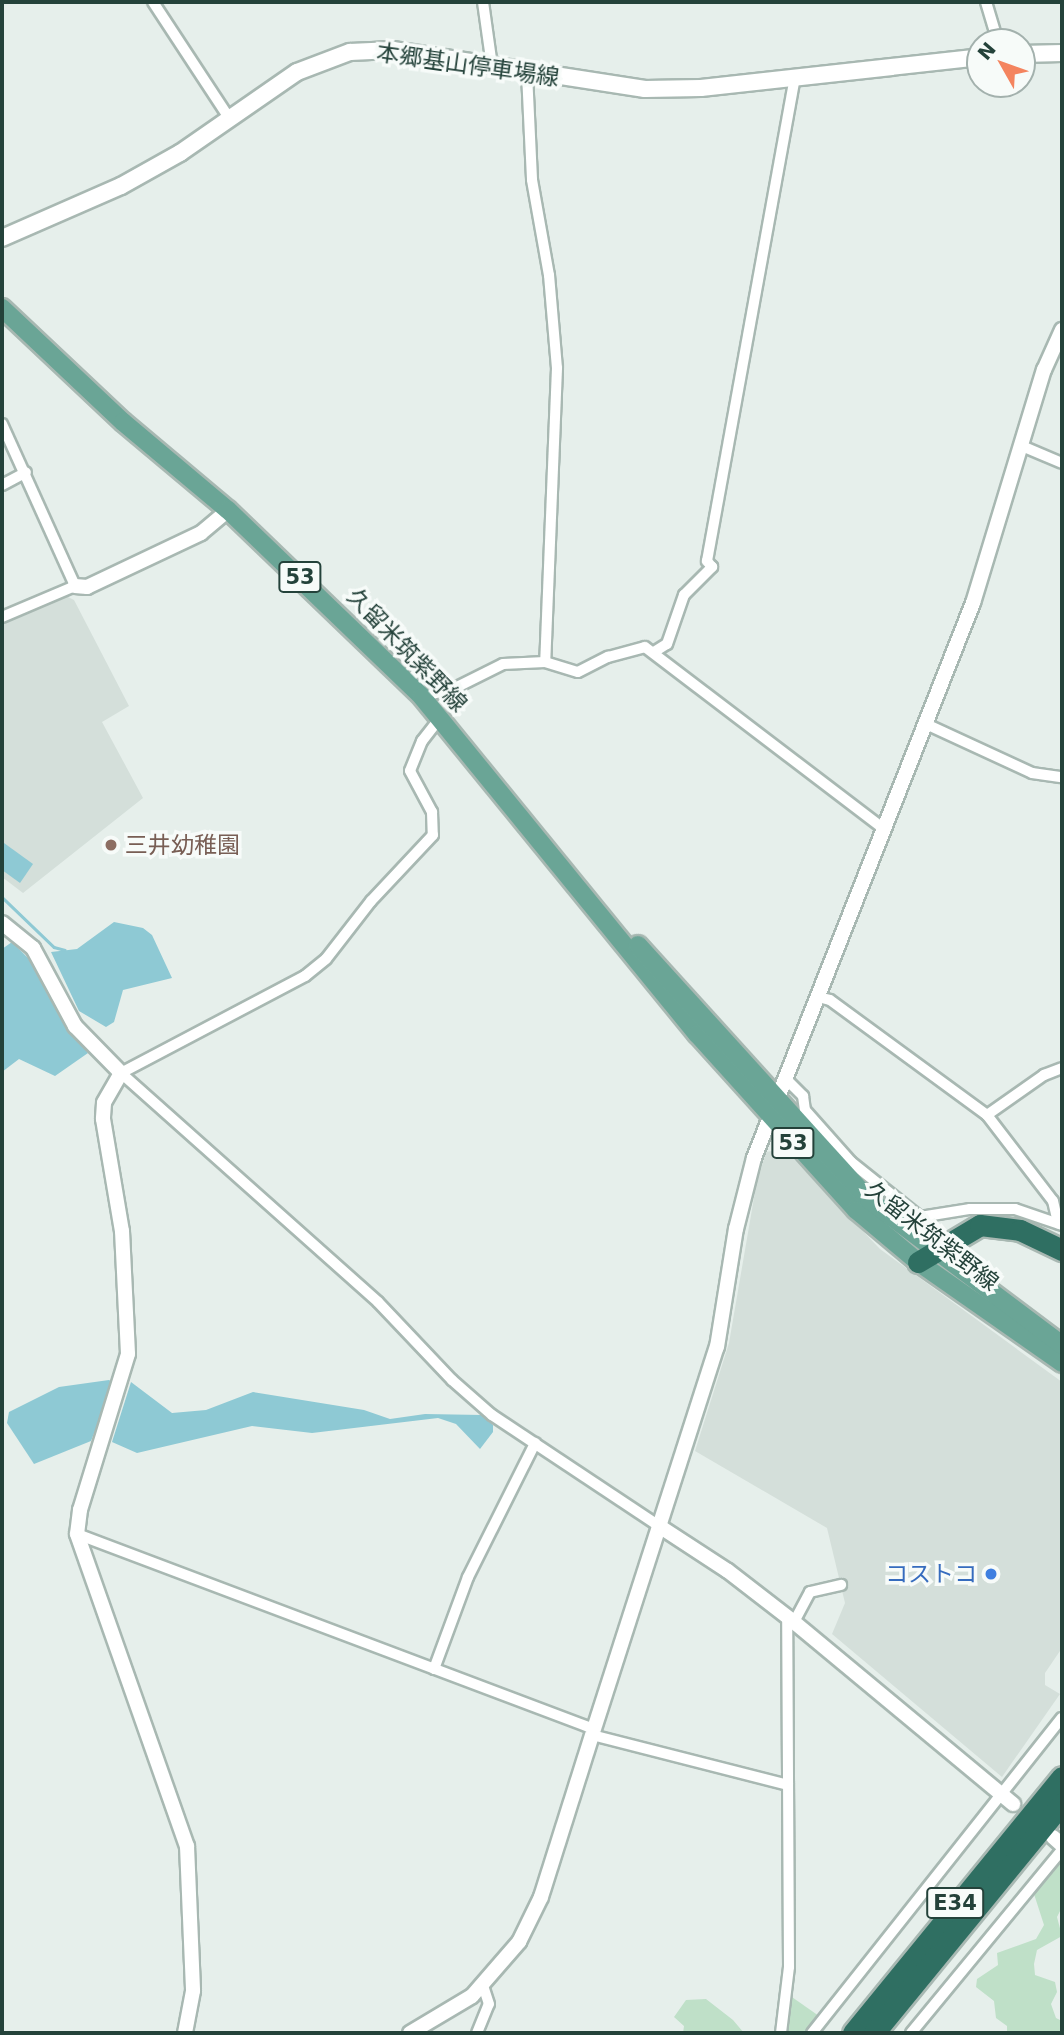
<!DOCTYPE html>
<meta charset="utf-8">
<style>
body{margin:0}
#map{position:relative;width:1064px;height:2035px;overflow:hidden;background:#e6efeb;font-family:"DejaVu Sans","Noto Sans JP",sans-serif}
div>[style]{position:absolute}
.built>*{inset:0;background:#d4dfda}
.green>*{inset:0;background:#bfe0c8}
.water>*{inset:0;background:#8ec9d4}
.stream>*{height:2.5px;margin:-1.25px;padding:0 1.25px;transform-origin:1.25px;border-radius:1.25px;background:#8ec9d4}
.roads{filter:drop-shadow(2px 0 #a8b8b2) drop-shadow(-2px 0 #a8b8b2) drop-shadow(0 2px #a8b8b2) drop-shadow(0 -2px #a8b8b2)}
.minor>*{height:10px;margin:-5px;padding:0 5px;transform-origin:5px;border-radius:5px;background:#fff}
.tertiary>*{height:14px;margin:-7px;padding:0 7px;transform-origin:7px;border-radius:7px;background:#fff}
.secondary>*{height:16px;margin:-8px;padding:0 8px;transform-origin:8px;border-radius:8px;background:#fff}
.primary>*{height:18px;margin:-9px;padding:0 9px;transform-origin:9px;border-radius:9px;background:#6aa596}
.motorway>*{height:21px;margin:-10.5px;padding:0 10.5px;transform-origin:10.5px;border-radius:10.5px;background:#2f6f62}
.dots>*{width:19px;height:19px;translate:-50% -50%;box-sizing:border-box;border:4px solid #f7fbf9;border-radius:50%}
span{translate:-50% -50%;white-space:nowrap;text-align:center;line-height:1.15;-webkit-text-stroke:7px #f7fbf9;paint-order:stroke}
.shield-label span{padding:2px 5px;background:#f7fbf9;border:2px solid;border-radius:5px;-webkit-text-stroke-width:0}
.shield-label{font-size:21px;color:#24423a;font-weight:700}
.street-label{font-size:23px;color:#24423a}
.education-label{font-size:23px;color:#785e54}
.left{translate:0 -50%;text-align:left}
.shop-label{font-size:23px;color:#366cbe}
.right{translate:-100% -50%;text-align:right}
.frame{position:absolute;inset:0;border:4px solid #24423a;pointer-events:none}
.north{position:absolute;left:966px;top:28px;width:70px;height:70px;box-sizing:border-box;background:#f7fbf9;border:2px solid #a3b1ad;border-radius:50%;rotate:310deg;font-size:19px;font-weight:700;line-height:28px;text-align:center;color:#24423a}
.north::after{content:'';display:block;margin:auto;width:24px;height:32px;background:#f4845f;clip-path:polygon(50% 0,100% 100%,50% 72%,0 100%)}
</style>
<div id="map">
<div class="built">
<div style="clip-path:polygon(62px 594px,74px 600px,129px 706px,102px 722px,143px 798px,23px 893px,2px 877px,2px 623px)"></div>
<div style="clip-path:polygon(784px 1149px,880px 1249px,1062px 1382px,1062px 1648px,1045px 1673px,1045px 1685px,1060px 1694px,1002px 1777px,832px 1634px,845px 1603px,827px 1528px,695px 1451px,729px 1343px,756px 1186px,766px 1152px)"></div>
</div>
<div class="green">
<div style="clip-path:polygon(1062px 1861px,1062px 1907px,1057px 1917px,1062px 1936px,1037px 1950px,1034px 1964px,1035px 1975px,1055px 1982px,1057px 1992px,1051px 2004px,1056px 2018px,1062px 2021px,1062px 2033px,1007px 2033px,1007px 2026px,996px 2018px,994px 2001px,976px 1987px,977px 1979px,998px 1965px,997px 1953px,1036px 1939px,1044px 1925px,1034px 1894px)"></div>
<div style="clip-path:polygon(789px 1995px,819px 2016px,806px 2033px,785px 2033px)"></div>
<div style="clip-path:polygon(706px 1999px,733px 2020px,744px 2033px,683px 2033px,684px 2026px,674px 2017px,686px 2000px)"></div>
</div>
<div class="water">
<div style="clip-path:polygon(4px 843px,33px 864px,20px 883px,2px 870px)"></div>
<div style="clip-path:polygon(114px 922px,143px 928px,152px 935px,172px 978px,123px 990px,114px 1022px,106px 1027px,79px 1011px,51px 952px,77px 949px)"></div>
<div style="clip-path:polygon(12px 942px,30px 960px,61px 1016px,88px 1053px,55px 1076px,19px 1059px,2px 1072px,2px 949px)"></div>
<div style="clip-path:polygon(109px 1380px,114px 1383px,91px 1441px,34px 1464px,7px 1423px,9px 1412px,59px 1387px)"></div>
<div style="clip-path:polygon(131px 1382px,172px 1413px,206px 1410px,253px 1392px,364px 1410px,390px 1419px,425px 1414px,482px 1415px,493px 1425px,493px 1432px,480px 1449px,456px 1424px,438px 1418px,312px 1433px,252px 1426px,137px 1453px,112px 1442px)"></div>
</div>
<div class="stream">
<div style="left:2px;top:897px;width:72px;rotate:43.9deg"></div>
<div style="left:54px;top:947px;width:11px;rotate:15deg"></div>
</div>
<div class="roads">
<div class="minor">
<div style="left:153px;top:2px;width:140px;rotate:56.7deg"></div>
<div style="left:483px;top:2px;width:65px;rotate:82deg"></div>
<div style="left:986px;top:2px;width:42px;rotate:73.3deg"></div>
<div style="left:527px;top:73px;width:107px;rotate:87.3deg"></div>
<div style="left:532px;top:180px;width:97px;rotate:79.9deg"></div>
<div style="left:549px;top:275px;width:93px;rotate:85.1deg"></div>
<div style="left:557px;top:368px;width:294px;rotate:92.3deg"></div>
<div style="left:2px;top:424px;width:178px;rotate:65.7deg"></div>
<div style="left:75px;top:586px;width:79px;rotate:157deg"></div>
<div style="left:1022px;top:446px;width:43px;rotate:23deg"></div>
<div style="left:2px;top:485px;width:27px;rotate:-28deg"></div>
<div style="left:654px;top:652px;width:15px;rotate:-32deg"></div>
<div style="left:667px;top:644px;width:52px;rotate:-70.9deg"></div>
<div style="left:684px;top:595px;width:40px;rotate:-45deg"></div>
<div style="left:712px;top:567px;width:8px;rotate:-130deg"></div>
<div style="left:707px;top:561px;width:491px;rotate:-79.7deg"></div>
<div style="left:422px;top:697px;width:36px;rotate:-16deg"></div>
<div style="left:457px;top:687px;width:51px;rotate:-26.6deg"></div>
<div style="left:503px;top:664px;width:42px;rotate:-2.7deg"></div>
<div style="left:545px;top:662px;width:34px;rotate:17deg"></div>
<div style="left:578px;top:672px;width:34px;rotate:-27deg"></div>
<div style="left:608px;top:657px;width:38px;rotate:-15deg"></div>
<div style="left:645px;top:647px;width:300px;rotate:37.3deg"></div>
<div style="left:440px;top:718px;width:29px;rotate:128deg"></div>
<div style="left:422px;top:741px;width:32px;rotate:112deg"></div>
<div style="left:410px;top:771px;width:47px;rotate:61.8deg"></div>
<div style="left:432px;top:812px;width:23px;rotate:88deg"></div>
<div style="left:433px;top:835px;width:91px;rotate:133.2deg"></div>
<div style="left:371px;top:901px;width:73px;rotate:127.8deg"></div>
<div style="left:326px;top:959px;width:27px;rotate:141deg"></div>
<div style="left:305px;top:976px;width:208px;rotate:152.2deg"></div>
<div style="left:121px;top:1073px;width:344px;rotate:41.7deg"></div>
<div style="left:378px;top:1302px;width:108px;rotate:46.5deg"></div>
<div style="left:452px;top:1380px;width:53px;rotate:41.2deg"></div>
<div style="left:492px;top:1415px;width:201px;rotate:33.6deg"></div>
<div style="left:926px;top:724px;width:117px;rotate:24.8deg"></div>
<div style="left:1032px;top:773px;width:30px;rotate:8deg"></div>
<div style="left:818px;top:997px;width:12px;rotate:14deg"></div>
<div style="left:830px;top:1000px;width:195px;rotate:36.2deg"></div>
<div style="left:987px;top:1115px;width:108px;rotate:52.5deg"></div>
<div style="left:1053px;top:1201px;width:23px;rotate:77deg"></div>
<div style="left:787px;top:1080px;width:23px;rotate:45deg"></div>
<div style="left:803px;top:1096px;width:14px;rotate:82deg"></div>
<div style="left:805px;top:1110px;width:69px;rotate:48.5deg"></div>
<div style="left:851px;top:1162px;width:88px;rotate:38.6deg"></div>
<div style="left:920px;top:1217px;width:51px;rotate:-9.1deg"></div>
<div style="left:970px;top:1209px;width:45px"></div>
<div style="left:1015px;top:1209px;width:50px;rotate:18.8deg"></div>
<div style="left:987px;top:1115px;width:70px;rotate:-35.1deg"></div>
<div style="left:1044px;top:1075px;width:19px;rotate:-21deg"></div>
<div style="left:77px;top:1534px;width:553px;rotate:20.67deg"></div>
<div style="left:594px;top:1729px;width:6px;rotate:108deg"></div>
<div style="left:592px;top:1735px;width:202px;rotate:14.3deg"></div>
<div style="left:794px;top:1622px;width:34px;rotate:-62deg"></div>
<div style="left:810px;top:1592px;width:32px;rotate:-13deg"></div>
<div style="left:434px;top:1669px;width:98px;rotate:-69.7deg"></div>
<div style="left:468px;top:1577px;width:150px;rotate:-63.4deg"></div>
<div style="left:477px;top:2033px;width:31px;rotate:-68deg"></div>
<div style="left:489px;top:2004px;width:19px;rotate:-108deg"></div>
<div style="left:781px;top:2033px;width:66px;rotate:-83.1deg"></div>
<div style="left:789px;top:1967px;width:349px;rotate:-90.3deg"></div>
<div style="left:812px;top:2033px;width:402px;rotate:-51.6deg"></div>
<div style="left:911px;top:2033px;width:237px;rotate:-50.5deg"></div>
</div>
<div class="tertiary">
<div style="left:75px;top:586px;width:12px;rotate:5deg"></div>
<div style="left:87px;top:587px;width:126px;rotate:-25.3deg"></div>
<div style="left:201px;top:533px;width:35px;rotate:-40deg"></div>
<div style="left:2px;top:923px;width:40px;rotate:39deg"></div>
<div style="left:33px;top:948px;width:89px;rotate:61.7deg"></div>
<div style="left:75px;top:1026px;width:66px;rotate:45.6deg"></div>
<div style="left:121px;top:1073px;width:34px;rotate:120deg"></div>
<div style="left:104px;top:1103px;width:16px;rotate:94deg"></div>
<div style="left:103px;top:1119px;width:114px;rotate:80.4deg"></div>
<div style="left:122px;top:1231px;width:123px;rotate:87.2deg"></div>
<div style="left:128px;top:1354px;width:163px;rotate:107.1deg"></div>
<div style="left:80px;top:1510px;width:24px;rotate:97deg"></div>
<div style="left:77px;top:1534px;width:331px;rotate:70.6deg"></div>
<div style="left:187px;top:1846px;width:145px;rotate:87.6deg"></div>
<div style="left:193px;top:1991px;width:43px;rotate:100.8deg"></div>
<div style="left:659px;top:1526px;width:82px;rotate:33.1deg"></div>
<div style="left:728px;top:1571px;width:83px;rotate:37.7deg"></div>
<div style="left:794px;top:1622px;width:285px;rotate:39.7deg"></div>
<div style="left:594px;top:1729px;width:401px;rotate:-72.2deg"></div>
<div style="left:717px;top:1347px;width:120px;rotate:-80.9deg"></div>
<div style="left:736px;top:1229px;width:73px;rotate:-75.8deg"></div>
<div style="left:754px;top:1158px;width:597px;rotate:-68.47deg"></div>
<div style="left:973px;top:603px;width:244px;rotate:-73.1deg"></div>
<div style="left:1044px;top:370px;width:44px;rotate:-65.8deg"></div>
<div style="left:1053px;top:1837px;width:12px;rotate:42deg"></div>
<div style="left:410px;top:2033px;width:72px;rotate:-30.8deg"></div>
<div style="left:472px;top:1996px;width:72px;rotate:-49deg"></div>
<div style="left:519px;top:1942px;width:50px;rotate:-63.9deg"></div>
<div style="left:541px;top:1897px;width:170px;rotate:-72.5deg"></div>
</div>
<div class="secondary">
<div style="left:1022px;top:54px;width:40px;rotate:-1.4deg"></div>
<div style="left:2px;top:238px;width:130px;rotate:-23.6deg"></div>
<div style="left:121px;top:186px;width:68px;rotate:-29.2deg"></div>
<div style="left:180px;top:153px;width:142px;rotate:-34.7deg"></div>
<div style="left:297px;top:72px;width:57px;rotate:-20.7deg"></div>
<div style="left:350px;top:52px;width:43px;rotate:-2.7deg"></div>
<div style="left:393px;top:50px;width:255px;rotate:8.8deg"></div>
<div style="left:645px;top:89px;width:56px;rotate:-1deg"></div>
<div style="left:701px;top:88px;width:281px;rotate:-6.3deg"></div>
</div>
<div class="primary">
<div style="left:2px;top:308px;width:166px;rotate:43.3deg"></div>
<div style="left:123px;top:422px;width:137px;rotate:40deg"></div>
<div style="left:228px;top:510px;width:269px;rotate:43.9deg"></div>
<div style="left:422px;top:697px;width:435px;rotate:50.8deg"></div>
<div style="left:697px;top:1034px;width:237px;rotate:47.9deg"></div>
<div style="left:856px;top:1210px;width:81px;rotate:40deg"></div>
<div style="left:918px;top:1262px;width:176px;rotate:35deg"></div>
<div style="left:638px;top:945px;width:344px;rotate:47.8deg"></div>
<div style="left:869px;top:1200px;width:241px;rotate:36.9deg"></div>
</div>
<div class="motorway">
<div style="left:918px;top:1262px;width:72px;rotate:-30.8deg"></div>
<div style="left:980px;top:1225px;width:40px;rotate:7.1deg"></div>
<div style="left:1020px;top:1230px;width:47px;rotate:25.5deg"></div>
<div style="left:853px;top:2033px;width:330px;rotate:-50.8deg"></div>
<div style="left:874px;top:2033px;width:297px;rotate:-50.7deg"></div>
</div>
</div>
<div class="dots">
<div style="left:111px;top:845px;background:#8d6e63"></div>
<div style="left:991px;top:1574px;background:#3f7fe0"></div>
</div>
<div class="shield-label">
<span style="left:300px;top:577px">53</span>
<span style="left:793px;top:1143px">53</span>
<span style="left:955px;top:1903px">E34</span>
</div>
<div class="street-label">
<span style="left:468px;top:65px;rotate:8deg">本郷基山停車場線</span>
<span style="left:407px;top:650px;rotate:46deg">久留米筑紫野線</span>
<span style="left:932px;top:1236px;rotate:38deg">久留米筑紫野線</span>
</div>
<div class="education-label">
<span class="left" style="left:125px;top:845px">三井幼稚園</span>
</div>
<div class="shop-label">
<span class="right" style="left:977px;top:1574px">コストコ</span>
</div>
<div class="frame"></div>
<div class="north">N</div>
</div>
